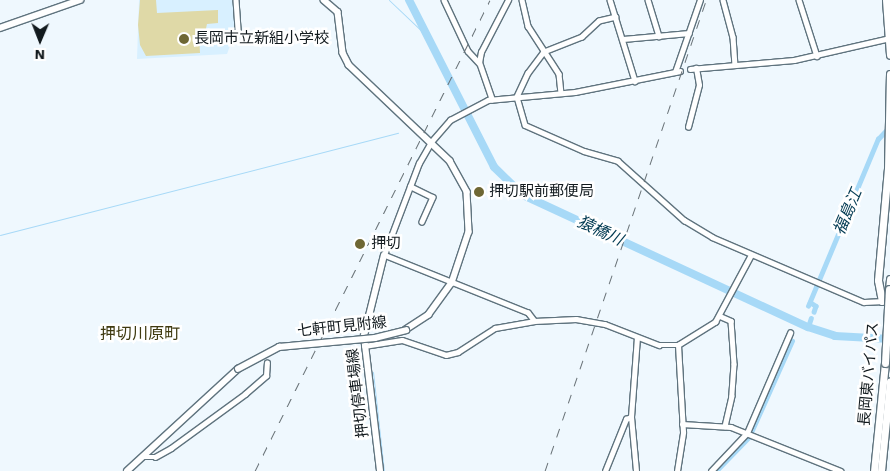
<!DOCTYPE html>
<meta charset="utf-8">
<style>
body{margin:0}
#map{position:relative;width:890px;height:471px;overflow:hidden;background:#eff8fe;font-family:"Work Sans","Noto Sans JP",sans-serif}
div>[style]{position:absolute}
.built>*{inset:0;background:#d8f0ff}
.green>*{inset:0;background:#dfd9a7}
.stream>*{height:1px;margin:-0.5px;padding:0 0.5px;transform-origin:0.5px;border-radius:0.5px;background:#a7d9f7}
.canal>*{height:4.5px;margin:-2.25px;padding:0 2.25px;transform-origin:2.25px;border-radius:2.25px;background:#a7d9f7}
.river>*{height:8px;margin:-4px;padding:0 4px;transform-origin:4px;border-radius:4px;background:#a7d9f7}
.roads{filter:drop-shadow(1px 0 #5f737e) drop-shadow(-1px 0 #5f737e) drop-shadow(0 1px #5f737e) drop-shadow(0 -1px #5f737e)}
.minor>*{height:4.5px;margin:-2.25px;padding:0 2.25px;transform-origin:2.25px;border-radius:2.25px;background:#fff}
.major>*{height:5.5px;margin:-2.75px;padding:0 2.75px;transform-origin:2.75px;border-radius:2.75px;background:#fff}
.highway>*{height:7px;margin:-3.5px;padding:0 3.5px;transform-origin:3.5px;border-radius:3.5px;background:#fff}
.rail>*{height:1px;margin-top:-0.5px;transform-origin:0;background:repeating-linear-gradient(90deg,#687176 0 9px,transparent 0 18px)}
.bridges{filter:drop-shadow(1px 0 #5f737e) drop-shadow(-1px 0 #5f737e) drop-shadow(0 1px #5f737e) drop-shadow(0 -1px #5f737e)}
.major-bridge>*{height:5.5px;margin:-2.75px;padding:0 2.75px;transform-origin:2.75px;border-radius:2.75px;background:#fff}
.highway-bridge>*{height:7px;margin:-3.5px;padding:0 3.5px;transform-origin:3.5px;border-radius:3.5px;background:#fff}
.dots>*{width:14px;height:14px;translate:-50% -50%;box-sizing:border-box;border:2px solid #fff;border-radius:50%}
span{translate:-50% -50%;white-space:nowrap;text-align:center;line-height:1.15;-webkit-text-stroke:5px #fff;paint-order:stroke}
.poi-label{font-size:15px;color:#121a1e}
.left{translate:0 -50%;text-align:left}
.street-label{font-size:15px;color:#121a1e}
.water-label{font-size:16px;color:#003951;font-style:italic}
.neighbourhood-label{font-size:16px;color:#3f3a10}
.north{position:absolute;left:15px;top:15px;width:50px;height:50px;-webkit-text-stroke:4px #fff;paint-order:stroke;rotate:181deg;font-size:14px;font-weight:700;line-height:20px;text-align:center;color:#121a1e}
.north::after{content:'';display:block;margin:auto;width:18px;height:22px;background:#121a1e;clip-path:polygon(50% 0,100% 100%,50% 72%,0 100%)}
</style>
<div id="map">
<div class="built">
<div style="clip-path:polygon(139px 0,234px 0,236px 29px,227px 54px,137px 59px)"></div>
</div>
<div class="green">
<div style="clip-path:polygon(140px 0,156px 0,157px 13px,218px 10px,218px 23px,207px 24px,205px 33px,199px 34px,200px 53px,146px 56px,140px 45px,138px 25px)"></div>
</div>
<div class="stream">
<div style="left:389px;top:0;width:55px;rotate:43.5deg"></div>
<div style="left:0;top:235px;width:411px;rotate:-14.4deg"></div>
<div style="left:373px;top:372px;width:100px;rotate:83.7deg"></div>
</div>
<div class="canal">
<div style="left:810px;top:302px;width:7px;rotate:34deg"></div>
<div style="left:816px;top:306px;width:6px;rotate:108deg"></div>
<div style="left:808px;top:306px;width:181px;rotate:-67.3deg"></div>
<div style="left:878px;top:139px;width:16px;rotate:-47deg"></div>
<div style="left:808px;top:327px;width:9px;rotate:-72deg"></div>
<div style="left:716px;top:471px;width:47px;rotate:-45.9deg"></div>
<div style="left:749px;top:437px;width:105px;rotate:-65.9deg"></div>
</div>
<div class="river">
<div style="left:409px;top:0;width:187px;rotate:63deg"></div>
<div style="left:494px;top:167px;width:40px;rotate:44deg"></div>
<div style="left:523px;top:195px;width:314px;rotate:24.9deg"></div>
<div style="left:808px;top:327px;width:28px;rotate:18deg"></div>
<div style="left:835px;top:336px;width:55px;rotate:3.1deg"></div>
</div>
<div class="roads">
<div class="minor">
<div style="left:236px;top:0;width:30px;rotate:86deg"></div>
<div style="left:444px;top:0;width:56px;rotate:64.8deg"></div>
<div style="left:468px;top:51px;width:16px;rotate:47deg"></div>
<div style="left:522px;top:0;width:27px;rotate:77deg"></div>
<div style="left:528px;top:26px;width:57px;rotate:57.1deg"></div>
<div style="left:559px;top:74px;width:19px;rotate:84deg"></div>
<div style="left:610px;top:0;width:85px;rotate:72.8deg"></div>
<div style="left:648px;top:0;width:38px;rotate:73deg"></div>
<div style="left:723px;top:0;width:38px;rotate:75deg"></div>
<div style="left:733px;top:37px;width:27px;rotate:86deg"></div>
<div style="left:799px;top:0;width:59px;rotate:72.2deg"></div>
<div style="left:616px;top:17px;width:17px;rotate:167deg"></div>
<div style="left:599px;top:21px;width:23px;rotate:137deg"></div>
<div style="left:582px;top:37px;width:41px;rotate:158.5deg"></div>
<div style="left:544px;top:52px;width:26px;rotate:127deg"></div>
<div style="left:528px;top:73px;width:26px;rotate:115deg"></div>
<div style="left:517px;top:97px;width:29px;rotate:74deg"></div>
<div style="left:525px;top:125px;width:64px;rotate:23.8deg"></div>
<div style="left:584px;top:151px;width:35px;rotate:16deg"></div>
<div style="left:618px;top:161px;width:89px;rotate:41.8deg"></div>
<div style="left:684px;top:220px;width:33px;rotate:31deg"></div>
<div style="left:712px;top:237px;width:165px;rotate:23.2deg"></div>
<div style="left:864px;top:302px;width:20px;rotate:-3deg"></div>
<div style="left:623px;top:39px;width:66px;rotate:-5.2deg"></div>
<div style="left:690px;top:69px;width:104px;rotate:-4.9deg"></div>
<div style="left:794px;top:60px;width:98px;rotate:-12.9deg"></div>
<div style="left:675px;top:72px;width:76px;rotate:-70.9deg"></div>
<div style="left:492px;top:100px;width:39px;rotate:-109deg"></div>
<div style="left:479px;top:63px;width:11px;rotate:-80deg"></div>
<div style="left:481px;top:52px;width:59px;rotate:-62.6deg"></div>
<div style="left:688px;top:127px;width:43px;rotate:-75.3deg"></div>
<div style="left:699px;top:85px;width:17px;rotate:-100deg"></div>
<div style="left:410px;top:186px;width:25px;rotate:26deg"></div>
<div style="left:433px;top:197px;width:27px;rotate:114deg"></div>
<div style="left:720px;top:316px;width:12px;rotate:24deg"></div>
<div style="left:731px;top:321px;width:43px;rotate:86deg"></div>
<div style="left:734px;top:364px;width:32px;rotate:94deg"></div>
<div style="left:732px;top:396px;width:31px;rotate:103deg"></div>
<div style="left:534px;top:321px;width:10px;rotate:-127deg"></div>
<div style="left:528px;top:313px;width:155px;rotate:-158.1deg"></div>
<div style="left:384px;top:255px;width:98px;rotate:-69.2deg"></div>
<div style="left:419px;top:163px;width:24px;rotate:-60deg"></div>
<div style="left:431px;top:142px;width:29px;rotate:-49deg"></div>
<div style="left:450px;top:120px;width:43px;rotate:-27.8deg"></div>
<div style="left:488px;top:100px;width:87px;rotate:-5.3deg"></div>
<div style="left:575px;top:92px;width:107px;rotate:-11.3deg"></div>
<div style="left:364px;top:346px;width:38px;rotate:-9deg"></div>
<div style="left:402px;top:340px;width:46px;rotate:18.8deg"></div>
<div style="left:446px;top:355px;width:12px;rotate:-14deg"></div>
<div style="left:458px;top:352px;width:44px;rotate:-33deg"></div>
<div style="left:495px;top:328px;width:40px;rotate:-10deg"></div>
<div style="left:534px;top:321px;width:42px;rotate:-2.7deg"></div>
<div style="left:576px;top:319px;width:29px;rotate:10deg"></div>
<div style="left:605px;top:324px;width:58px;rotate:21.3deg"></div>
<div style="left:659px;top:345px;width:19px"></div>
<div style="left:678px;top:345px;width:44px;rotate:-31.9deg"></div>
<div style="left:715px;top:322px;width:76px;rotate:-61.8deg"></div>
<div style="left:682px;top:424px;width:49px;rotate:3.5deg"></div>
<div style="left:731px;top:427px;width:118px;rotate:21.8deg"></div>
<div style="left:143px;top:457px;width:12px"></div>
<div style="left:155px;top:457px;width:18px;rotate:-29deg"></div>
<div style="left:171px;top:448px;width:92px;rotate:-36.1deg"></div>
<div style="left:245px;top:394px;width:28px;rotate:-41deg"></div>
<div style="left:266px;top:376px;width:13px;rotate:-86deg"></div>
<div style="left:605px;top:471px;width:56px;rotate:-68deg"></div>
<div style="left:626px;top:419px;width:5px;rotate:-22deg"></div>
<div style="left:636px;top:471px;width:54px;rotate:-95.3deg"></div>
<div style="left:631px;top:417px;width:79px;rotate:-85.7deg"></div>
<div style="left:677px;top:471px;width:39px;rotate:-81deg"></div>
<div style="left:683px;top:432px;width:87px;rotate:-93.3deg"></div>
<div style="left:711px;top:471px;width:52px;rotate:-46.5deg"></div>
<div style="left:747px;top:433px;width:109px;rotate:-66.7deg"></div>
</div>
<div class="major">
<div style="left:324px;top:0;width:18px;rotate:41deg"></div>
<div style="left:338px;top:12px;width:41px;rotate:83deg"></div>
<div style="left:343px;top:53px;width:13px;rotate:63deg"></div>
<div style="left:349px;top:65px;width:139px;rotate:43.5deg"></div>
<div style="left:450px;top:161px;width:35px;rotate:61deg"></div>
<div style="left:467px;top:192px;width:40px;rotate:87.1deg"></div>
<div style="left:469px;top:232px;width:54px;rotate:108.4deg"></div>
<div style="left:452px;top:283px;width:39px;rotate:126deg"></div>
<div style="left:429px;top:315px;width:27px;rotate:147deg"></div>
<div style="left:0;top:28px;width:85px;rotate:-19.3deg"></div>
<div style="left:127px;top:471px;width:151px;rotate:-42.6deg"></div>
<div style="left:380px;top:471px;width:136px;rotate:-96.8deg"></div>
<div style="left:364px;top:336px;width:83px;rotate:-76.1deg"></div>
</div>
<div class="highway">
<div style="left:886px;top:0;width:55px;rotate:85.8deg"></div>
<div style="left:889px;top:289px;width:10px;rotate:-84deg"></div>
<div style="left:882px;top:301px;width:21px;rotate:-101deg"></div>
<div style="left:878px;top:280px;width:111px;rotate:-84.9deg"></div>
<div style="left:888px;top:169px;width:95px;rotate:-88.8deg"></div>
<div style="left:874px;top:471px;width:109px;rotate:-84.2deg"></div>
<div style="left:881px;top:471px;width:90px;rotate:-84.3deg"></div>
</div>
</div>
<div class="rail">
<div style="left:255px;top:471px;width:526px;rotate:-63.48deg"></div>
<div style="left:545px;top:471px;width:498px;rotate:-71.1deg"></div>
</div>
<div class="bridges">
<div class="major-bridge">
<div style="left:238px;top:369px;width:47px;rotate:-28.2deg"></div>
<div style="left:279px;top:347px;width:96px;rotate:-5.4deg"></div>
<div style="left:375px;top:338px;width:32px;rotate:-14deg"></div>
</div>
<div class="highway-bridge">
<div style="left:885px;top:363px;width:74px;rotate:-86.9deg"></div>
</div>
</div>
<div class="dots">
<div style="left:184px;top:39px;background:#6e6734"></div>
<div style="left:479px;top:192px;background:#6e6734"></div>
<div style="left:360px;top:244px;background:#6e6734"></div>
</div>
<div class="poi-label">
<span class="left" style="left:194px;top:39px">長岡市立新組小学校</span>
<span class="left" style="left:489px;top:192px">押切駅前郵便局</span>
<span class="left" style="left:371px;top:244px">押切</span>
</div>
<div class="street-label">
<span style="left:342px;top:327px;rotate:-6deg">七軒町見附線</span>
<span style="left:869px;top:374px;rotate:-85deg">長岡東バイパス</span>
<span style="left:358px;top:393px;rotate:-97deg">押切停車場線</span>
</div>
<div class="water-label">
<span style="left:848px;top:212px;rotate:-67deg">福島江</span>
<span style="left:600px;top:231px;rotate:25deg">猿橋川</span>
</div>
<div class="neighbourhood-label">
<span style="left:140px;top:334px">押切川原町</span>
</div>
<div class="north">N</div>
</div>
